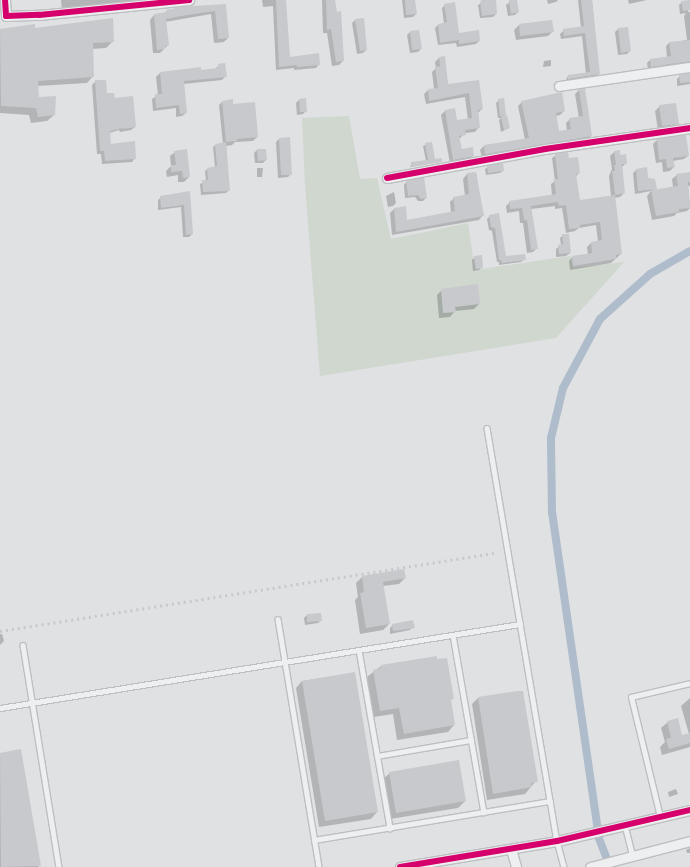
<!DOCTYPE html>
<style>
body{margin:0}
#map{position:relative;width:690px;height:867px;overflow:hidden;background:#dfe1e3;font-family:Mulish,sans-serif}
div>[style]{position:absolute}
.green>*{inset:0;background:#cfd7cf}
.shadow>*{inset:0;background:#0003}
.canal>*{height:8px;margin:-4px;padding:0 4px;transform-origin:4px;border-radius:4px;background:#afbccc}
.building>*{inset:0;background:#c7c9cc}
.roads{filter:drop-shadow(1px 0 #bdbfc1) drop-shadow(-1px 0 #bdbfc1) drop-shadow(0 1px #bdbfc1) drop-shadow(0 -1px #bdbfc1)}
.service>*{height:4.5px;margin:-2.25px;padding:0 2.25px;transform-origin:2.25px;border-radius:2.25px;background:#eeeff0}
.minor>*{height:9px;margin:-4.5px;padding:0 4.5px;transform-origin:4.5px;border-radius:4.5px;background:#eeeff0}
.rail>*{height:2.5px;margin-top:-1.25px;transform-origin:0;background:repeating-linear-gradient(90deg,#c7c8cb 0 2px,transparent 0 6px)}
.cycleway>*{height:6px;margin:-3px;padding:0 3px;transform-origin:3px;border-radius:3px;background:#d6006c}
span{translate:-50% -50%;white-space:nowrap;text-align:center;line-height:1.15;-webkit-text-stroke:3px #eceff3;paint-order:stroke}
</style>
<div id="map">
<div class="green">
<div style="clip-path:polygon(349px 116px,360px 179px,377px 178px,391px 239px,468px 223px,475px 270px,570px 256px,573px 268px,624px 262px,556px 338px,320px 376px,305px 185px,302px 118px)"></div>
</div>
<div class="shadow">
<div style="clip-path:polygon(61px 0,142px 0,138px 5px,62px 11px)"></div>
<div style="clip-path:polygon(262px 0,285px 0,289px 58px,319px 64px,316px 68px,294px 70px,294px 68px,276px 70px,273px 6px,263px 7px)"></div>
<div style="clip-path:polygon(322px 0,334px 0,343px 61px,339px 65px,332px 66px,327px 33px,323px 33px)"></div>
<div style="clip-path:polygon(402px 0,414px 0,416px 14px,413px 17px,404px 18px)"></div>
<div style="clip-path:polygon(482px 0,495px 0,496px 14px,493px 17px,480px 18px,478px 5px,483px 2px)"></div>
<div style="clip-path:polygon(547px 0,558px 0,556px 2px,548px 4px)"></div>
<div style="clip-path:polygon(578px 0,592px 0,599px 74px,596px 77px,565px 82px,568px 76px,586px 74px,582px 36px,561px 39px,560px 34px,564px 30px,581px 28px)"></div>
<div style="clip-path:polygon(628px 0,647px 0,629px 4px)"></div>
<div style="clip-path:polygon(510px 2px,518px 12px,515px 15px,508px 16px,506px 5px)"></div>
<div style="clip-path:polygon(682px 2px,690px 4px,688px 12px,690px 12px,690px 66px,648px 69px,647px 63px,650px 60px,667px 58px,666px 46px,669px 43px,687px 40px,684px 16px,686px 13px,680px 14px,679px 5px)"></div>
<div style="clip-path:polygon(445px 5px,458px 34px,479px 41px,476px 44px,457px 47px,456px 43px,438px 45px,435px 28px,439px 24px,444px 24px,442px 8px)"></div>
<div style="clip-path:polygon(225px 6px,228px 38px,224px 42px,214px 43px,211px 14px,165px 22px,168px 45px,160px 53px,153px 53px,150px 20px,154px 15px,164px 14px,167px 11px)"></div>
<div style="clip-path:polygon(355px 20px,366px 50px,363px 53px,357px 54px,352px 23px)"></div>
<div style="clip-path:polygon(34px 25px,34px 29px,113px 41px,106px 48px,92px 49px,93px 76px,87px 83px,37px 86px,38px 98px,54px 115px,47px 121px,31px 123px,29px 115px,0 113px,0 30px)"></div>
<div style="clip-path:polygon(519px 25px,553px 31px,548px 36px,516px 40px,514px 30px)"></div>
<div style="clip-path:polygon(618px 29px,630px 51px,627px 54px,618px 55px,615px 32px)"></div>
<div style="clip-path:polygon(410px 32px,421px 49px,418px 52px,410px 53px,407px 35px)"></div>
<div style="clip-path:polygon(444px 57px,448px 85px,478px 81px,482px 109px,478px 113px,479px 127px,475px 132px,465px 133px,459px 139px,461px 150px,473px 156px,469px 160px,450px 163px,441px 115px,445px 111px,454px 109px,456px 122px,468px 120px,465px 97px,426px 104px,424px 94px,428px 90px,434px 89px,432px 72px,436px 68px,435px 62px,439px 58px)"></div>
<div style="clip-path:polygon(551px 60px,551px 66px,543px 67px,544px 61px)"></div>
<div style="clip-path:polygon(219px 65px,226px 76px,222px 80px,183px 84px,186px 113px,182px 116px,176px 117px,176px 108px,153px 111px,152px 99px,158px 95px,156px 77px,160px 73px,200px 69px,200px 71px,215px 69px)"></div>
<div style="clip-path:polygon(690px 74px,690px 84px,677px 86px,677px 79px,680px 76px)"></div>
<div style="clip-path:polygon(96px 81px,106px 94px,114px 99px,135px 127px,131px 130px,120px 132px,119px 130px,109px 133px,110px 145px,135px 158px,132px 162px,102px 164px,101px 154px,97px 154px,92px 85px)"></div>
<div style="clip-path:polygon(584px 89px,591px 136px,587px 140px,482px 157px,480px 150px,484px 146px,525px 140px,518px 106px,522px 102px,564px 111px,560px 115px,556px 116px,558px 132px,567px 131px,566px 123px,570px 119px,579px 118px,575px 94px,579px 90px)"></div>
<div style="clip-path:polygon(305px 99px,306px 111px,303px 114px,297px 115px,296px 103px,299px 100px)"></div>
<div style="clip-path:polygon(499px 100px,505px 114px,503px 117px,509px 128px,501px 132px,499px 120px,501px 118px,498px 118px,496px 103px)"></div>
<div style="clip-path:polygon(222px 102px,232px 105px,257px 137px,253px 141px,235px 142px,232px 145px,226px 146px,229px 190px,226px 193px,201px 195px,200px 184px,206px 181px,205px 171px,208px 169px,215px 167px,213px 147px,216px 145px,223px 144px,219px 105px)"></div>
<div style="clip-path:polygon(660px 106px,678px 123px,673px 128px,658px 130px,655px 111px)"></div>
<div style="clip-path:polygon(279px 139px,291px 174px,288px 177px,278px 178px,276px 142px)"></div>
<div style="clip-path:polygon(657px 140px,688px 156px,684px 159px,673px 161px,674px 167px,670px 171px,663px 172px,662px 162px,656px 163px,653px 144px)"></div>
<div style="clip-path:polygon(431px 143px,434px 160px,441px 159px,441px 161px,410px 167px,412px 163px,426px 161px,423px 146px)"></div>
<div style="clip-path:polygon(257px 150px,265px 150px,266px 160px,263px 163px,255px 163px,254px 153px)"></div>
<div style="clip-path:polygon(175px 152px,189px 177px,184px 182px,178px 182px,178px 175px,167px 177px,166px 171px,171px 166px,170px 156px)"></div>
<div style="clip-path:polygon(614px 152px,626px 163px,622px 167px,624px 193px,620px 197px,614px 198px,621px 254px,611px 263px,570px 270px,569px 261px,572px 257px,588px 255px,587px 247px,591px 243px,598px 242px,596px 225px,579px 228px,575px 231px,566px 233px,562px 208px,555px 209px,555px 206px,531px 209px,537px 248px,533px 252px,527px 253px,523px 223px,520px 223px,519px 211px,507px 213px,506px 206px,510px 202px,552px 196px,551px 184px,555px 181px,552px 158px,556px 155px,568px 159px,579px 173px,575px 177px,579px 201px,611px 197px,609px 176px,612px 169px,610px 156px)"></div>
<div style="clip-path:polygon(488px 167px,503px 171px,500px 173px,486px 175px,485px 169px)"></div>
<div style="clip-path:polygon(257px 168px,263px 168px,262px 177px,257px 177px)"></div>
<div style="clip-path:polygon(646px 169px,649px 181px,656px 188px,653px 191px,673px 187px,672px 179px,677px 175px,690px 173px,690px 186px,688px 186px,690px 208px,687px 211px,677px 213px,674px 216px,652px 220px,647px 196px,651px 191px,635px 194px,633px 173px,636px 170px)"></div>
<div style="clip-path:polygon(476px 173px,483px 215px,479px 220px,392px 235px,390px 213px,394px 209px,407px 221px,451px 213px,450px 202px,454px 198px,465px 196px,463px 179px,467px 174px)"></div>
<div style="clip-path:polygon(407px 181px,426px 198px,423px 201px,418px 201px,415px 197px,405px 198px,404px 185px)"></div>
<div style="clip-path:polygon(189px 192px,192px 234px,189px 237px,183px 237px,181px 207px,158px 210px,158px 200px,161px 197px)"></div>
<div style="clip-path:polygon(394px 192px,396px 203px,393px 206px,388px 207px,386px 196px)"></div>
<div style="clip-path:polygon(498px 214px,505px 258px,524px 259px,521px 262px,499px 265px,499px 262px,497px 262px,492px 231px,489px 230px,487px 219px,490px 216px)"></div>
<div style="clip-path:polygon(563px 235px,570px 253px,566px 256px,556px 257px,556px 249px,561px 245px,560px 238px)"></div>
<div style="clip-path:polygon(475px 257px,482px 267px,479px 270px,473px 271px,472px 260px)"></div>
<div style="clip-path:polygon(442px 290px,479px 304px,474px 309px,455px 311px,450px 317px,439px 318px,437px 295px)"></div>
<div style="clip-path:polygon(404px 570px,405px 578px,399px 584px,383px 586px,389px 624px,383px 630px,360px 634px,355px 600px,358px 597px,356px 583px,362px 577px)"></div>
<div style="clip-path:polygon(307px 615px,321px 620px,318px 623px,305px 625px,304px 618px)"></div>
<div style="clip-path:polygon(393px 625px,413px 627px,410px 630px,390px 634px,390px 628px)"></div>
<div style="clip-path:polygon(0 634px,2px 634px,4px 641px,0 645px)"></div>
<div style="clip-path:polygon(381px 666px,453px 698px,450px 701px,454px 725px,448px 732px,397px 740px,393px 714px,374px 717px,367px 677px)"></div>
<div style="clip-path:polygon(354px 673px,377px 812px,371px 819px,319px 827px,296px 688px,302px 681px)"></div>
<div style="clip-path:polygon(522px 692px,536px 781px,525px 794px,487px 800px,472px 704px,478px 698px)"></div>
<div style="clip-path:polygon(690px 698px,690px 747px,662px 755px,660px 747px,665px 742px,661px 728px,668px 722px,682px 736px,689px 734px,681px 706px)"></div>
<div style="clip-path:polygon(20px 750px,40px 865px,38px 867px,0 867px,0 754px)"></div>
<div style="clip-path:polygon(390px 773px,465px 801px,458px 808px,390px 819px,383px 779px)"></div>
<div style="clip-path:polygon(676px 789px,678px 794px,669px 797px,668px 792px)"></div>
<div style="clip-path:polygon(690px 848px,690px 853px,687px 853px,686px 850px)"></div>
</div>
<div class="canal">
<div style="left:610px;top:867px;width:31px;rotate:-111deg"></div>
<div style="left:599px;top:838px;width:328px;rotate:-98.2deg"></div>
<div style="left:552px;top:513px;width:75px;rotate:-90.8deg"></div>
<div style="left:551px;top:438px;width:51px;rotate:-76.5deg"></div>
<div style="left:563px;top:388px;width:78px;rotate:-61.8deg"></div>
<div style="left:600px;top:319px;width:67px;rotate:-42deg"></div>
<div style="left:650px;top:274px;width:46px;rotate:-29.9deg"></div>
</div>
<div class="building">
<div style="clip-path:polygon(276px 0,286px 0,290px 57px,319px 53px,320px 65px,297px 67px,297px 65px,279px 67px)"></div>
<div style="clip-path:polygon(326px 0,335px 0,337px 12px,341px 11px,344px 61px,336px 62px,331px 29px,327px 30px)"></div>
<div style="clip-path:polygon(405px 0,415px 0,417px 14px,406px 15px)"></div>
<div style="clip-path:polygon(485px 0,496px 0,497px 14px,482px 16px,480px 1px)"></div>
<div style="clip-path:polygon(509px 0,517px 0,519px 12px,511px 14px)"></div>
<div style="clip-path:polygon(581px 0,592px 0,600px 74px,568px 79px,568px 75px,590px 72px,585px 33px,564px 36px,563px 29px,584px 26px)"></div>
<div style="clip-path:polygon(690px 0,690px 10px,683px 11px,681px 1px)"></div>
<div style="clip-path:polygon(455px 2px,459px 33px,479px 30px,480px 41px,459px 44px,459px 40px,440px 43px,438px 24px,447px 22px,444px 4px)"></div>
<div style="clip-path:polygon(226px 4px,229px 38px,218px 39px,215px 11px,181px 16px,166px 19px,169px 45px,165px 46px,165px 49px,157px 50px,154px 14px,167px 12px,166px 10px,180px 7px)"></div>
<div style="clip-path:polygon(113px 18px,114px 42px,93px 43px,94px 77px,38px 81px,39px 97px,56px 96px,55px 115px,38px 117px,36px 108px,1px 106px,0 29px,35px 24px,35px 28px)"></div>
<div style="clip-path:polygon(364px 18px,367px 50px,360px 51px,355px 19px)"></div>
<div style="clip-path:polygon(552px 20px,554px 32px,520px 36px,519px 24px)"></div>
<div style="clip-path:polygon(628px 27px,631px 51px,621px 53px,618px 28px)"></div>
<div style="clip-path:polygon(419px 30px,422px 49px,412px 50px,410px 31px)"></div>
<div style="clip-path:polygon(690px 40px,690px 61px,651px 67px,650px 59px,671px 56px,669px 42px)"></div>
<div style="clip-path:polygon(445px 56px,448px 84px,479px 80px,483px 109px,478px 110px,480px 128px,465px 130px,466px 135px,459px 136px,462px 149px,473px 147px,474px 156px,453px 160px,445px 110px,455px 108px,457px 120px,472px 118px,469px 93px,429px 101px,428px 89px,438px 88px,435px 67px,440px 66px,439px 57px)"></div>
<div style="clip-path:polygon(225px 63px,227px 77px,184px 81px,187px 113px,180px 114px,179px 105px,156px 108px,155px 94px,162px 94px,160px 72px,201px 67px,201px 70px,218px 68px,218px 64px)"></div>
<div style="clip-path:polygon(690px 73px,690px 82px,680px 83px,679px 75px)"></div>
<div style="clip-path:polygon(95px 80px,106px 80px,107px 93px,114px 93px,115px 98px,133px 96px,136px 127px,123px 129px,123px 128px,110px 131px,111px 144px,135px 141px,136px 159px,105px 161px,104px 151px,100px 151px)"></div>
<div style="clip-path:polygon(585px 88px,592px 136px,485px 154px,484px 145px,529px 138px,521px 101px,562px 92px,565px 111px,556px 113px,559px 131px,571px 129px,569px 118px,583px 116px,579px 89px)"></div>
<div style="clip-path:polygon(306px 98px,307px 112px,300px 112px,299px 99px)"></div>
<div style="clip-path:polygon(504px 98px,506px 115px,500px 116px,498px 99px)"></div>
<div style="clip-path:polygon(233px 99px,233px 104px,255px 102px,258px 137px,237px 139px,237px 141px,226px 142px,222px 101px)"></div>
<div style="clip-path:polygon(676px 103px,679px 124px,662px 126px,659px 105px)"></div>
<div style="clip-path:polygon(507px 115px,510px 128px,504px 130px,501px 116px)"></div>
<div style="clip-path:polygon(686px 135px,689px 156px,673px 158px,675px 167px,667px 168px,666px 159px,659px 160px,657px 139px)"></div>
<div style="clip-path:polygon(290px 137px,292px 175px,281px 175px,279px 138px)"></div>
<div style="clip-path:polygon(226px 142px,230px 191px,203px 192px,202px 180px,208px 180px,207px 168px,217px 166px,215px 144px)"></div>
<div style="clip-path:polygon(432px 142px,435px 159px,442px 158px,442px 162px,412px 167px,411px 162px,428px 160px,425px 143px)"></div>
<div style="clip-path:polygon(187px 149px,190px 177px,183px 178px,182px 171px,171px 172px,171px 165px,176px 165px,174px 151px)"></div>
<div style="clip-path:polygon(257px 149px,266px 149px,267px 160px,258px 161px)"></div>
<div style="clip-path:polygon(620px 150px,620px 155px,626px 154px,627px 164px,622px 164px,625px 193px,615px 195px,612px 171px,615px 171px,614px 165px,616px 165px,614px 151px)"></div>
<div style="clip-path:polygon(568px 152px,569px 158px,578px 157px,580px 173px,576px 174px,580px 200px,615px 195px,622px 254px,616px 255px,616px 259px,573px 266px,572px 256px,592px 253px,591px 242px,602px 240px,600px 222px,580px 225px,580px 228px,569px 229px,566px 205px,559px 206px,558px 202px,531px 206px,538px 249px,531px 250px,527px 220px,524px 220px,522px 208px,510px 209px,509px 201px,556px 194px,554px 179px,558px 179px,555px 154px)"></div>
<div style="clip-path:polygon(503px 163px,504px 171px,488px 173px,487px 166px)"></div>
<div style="clip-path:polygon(647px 167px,648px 178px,655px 179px,657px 189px,638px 191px,636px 169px)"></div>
<div style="clip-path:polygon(476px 172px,484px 216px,396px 232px,394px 208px,406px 206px,407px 220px,455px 211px,453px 197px,469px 194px,467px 173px)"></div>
<div style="clip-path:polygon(690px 172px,690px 182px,688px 182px,690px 208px,679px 209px,679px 212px,656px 216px,651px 190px,678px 186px,676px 174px)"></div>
<div style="clip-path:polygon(424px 177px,427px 198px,421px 199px,418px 195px,408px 196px,406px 181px)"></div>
<div style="clip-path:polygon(190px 191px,193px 234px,186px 235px,184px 205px,161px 208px,160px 196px)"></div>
<div style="clip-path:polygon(499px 213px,506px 256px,525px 254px,526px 260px,502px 263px,501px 260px,499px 260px,495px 228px,491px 227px,489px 215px)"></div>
<div style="clip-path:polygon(562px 234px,569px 234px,571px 253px,559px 254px,558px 245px,563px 244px)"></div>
<div style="clip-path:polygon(482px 255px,483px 268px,476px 269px,474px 256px)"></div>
<div style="clip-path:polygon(478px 284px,480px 304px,455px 307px,456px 312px,443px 313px,441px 289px)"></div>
<div style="clip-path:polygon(404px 569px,406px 578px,383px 582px,390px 624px,366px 628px,360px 593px,364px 592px,362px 576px)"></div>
<div style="clip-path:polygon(321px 613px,322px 621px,307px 622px,307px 614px)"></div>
<div style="clip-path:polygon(413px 620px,415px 628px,393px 631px,392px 624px)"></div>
<div style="clip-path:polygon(437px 656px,437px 659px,447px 658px,454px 699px,451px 699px,455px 725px,404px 734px,399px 708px,380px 711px,373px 670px,381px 668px,381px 665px)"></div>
<div style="clip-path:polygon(355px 672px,378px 812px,325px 821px,302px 681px)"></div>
<div style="clip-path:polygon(517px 691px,523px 691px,538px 782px,531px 783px,532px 787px,493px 794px,478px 697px)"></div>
<div style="clip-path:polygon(678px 718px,682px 735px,690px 733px,690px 743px,669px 749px,666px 739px,671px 738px,667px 721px)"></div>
<div style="clip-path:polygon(21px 749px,41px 866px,1px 867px,0 753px)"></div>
<div style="clip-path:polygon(459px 760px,466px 801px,396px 813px,389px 772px)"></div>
</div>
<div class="roads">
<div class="service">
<div style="left:487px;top:428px;width:419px;rotate:80.4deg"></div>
<div style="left:557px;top:841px;width:27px;rotate:75deg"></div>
<div style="left:278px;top:619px;width:251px;rotate:80.6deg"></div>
<div style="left:453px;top:635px;width:180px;rotate:80.1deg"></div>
<div style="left:23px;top:645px;width:225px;rotate:80.8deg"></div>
<div style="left:359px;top:650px;width:181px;rotate:80.1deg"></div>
<div style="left:0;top:708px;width:527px;rotate:-9.18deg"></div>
<div style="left:377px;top:756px;width:95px;rotate:-9.7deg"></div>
<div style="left:660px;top:817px;width:123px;rotate:-103.6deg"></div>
<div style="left:631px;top:697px;width:61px;rotate:-13.3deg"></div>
<div style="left:625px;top:825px;width:32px;rotate:76deg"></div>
<div style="left:314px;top:840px;width:239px;rotate:-9.4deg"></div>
</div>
<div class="minor">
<div style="left:5px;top:0;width:16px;rotate:86deg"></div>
<div style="left:6px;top:16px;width:33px;rotate:-2deg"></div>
<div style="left:39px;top:15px;width:151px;rotate:-5.7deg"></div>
<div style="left:559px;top:86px;width:132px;rotate:-8.3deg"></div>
<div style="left:387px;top:178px;width:161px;rotate:-10.4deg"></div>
<div style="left:545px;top:149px;width:147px;rotate:-8.2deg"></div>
<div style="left:511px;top:849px;width:19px;rotate:74deg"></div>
<div style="left:400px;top:867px;width:159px;rotate:-9.4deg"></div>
<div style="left:557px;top:841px;width:137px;rotate:-13.1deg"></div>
<div style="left:590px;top:867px;width:103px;rotate:-14.6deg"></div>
</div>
</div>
<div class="rail">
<div style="left:0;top:631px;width:500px;rotate:-8.97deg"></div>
</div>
<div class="cycleway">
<div style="left:5px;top:0;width:16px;rotate:86deg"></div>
<div style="left:6px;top:16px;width:33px;rotate:-2deg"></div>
<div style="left:39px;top:15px;width:151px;rotate:-5.7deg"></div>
<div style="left:387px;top:178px;width:161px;rotate:-10.4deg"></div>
<div style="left:545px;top:149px;width:147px;rotate:-8.2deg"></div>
<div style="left:400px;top:867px;width:159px;rotate:-9.4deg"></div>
<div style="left:557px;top:841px;width:137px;rotate:-13.1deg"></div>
</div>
</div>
